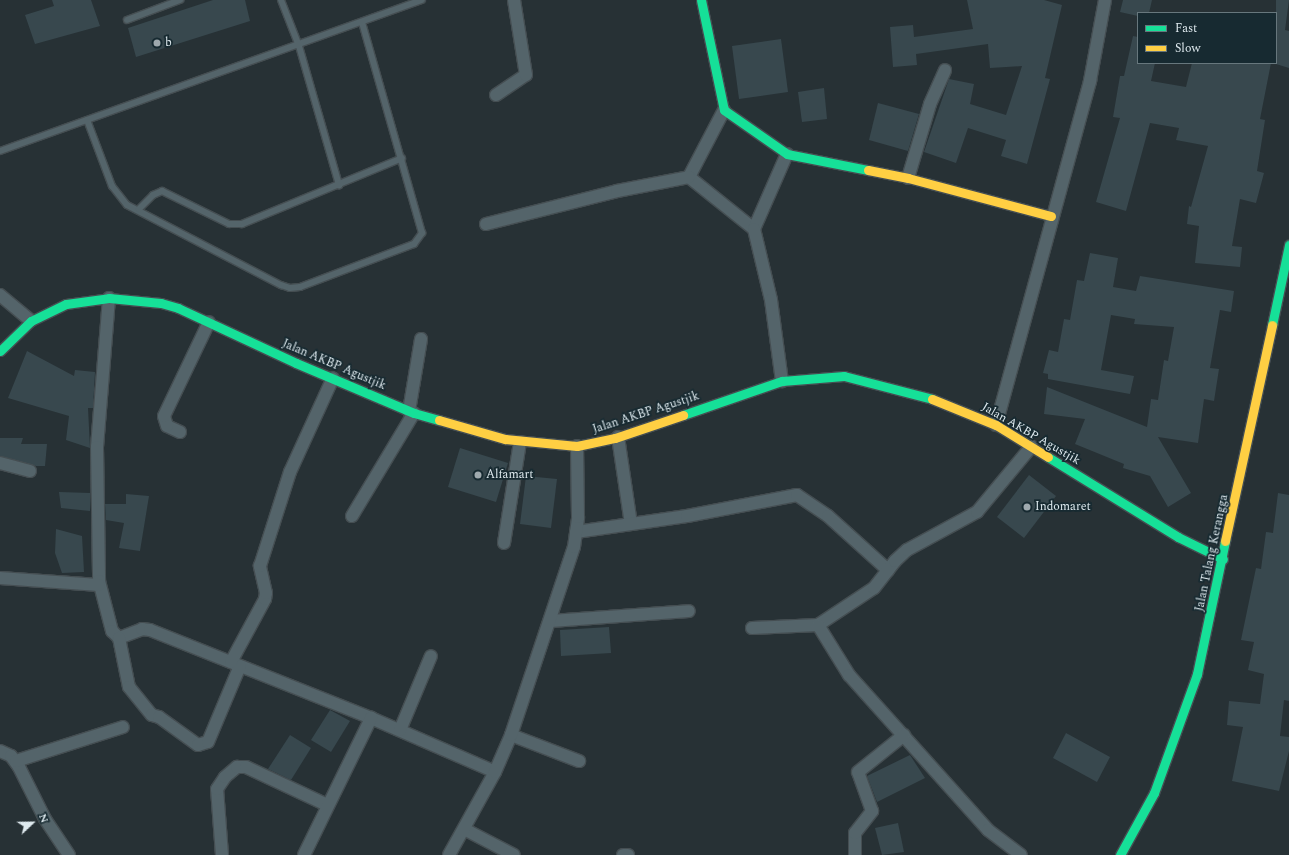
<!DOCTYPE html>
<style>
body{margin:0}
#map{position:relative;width:1289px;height:855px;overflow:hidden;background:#273135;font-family:Spectral,serif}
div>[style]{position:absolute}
.building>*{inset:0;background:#38484e}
.roads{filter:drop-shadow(1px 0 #454e52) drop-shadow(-1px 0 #454e52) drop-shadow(0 1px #454e52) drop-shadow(0 -1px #454e52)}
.lane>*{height:6px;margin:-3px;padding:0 3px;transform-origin:3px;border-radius:3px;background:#54646a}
.street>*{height:12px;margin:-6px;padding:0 6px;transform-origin:6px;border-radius:6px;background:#54646a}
.fast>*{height:9px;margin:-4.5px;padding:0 4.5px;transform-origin:4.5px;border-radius:4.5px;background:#16e098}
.slow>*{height:9px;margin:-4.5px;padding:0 4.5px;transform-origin:4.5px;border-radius:4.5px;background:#ffcf43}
.dots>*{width:11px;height:11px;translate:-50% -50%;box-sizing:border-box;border:2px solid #172a31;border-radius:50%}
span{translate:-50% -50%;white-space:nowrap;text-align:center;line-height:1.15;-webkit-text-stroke:3.5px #172a31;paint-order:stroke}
.poi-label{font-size:12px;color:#dfeaef}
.left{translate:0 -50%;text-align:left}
.street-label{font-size:12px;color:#dfeaef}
.legend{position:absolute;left:1137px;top:12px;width:140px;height:52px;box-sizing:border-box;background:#172a31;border:1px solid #67777d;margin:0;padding:5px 7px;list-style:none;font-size:12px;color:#dfeaef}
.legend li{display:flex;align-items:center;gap:8px;height:20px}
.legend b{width:20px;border:1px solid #67777d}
.north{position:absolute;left:12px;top:803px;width:40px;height:40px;-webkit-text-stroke:3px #172a31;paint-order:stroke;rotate:68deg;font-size:11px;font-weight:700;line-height:16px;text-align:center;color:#dfeaef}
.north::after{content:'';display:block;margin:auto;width:14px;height:18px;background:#dfeaef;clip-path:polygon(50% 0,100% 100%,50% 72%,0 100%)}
</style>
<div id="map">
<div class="building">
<div style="clip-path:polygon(52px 0,91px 0,100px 26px,35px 44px,25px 15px,54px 6px)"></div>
<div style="clip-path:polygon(213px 0,245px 0,250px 21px,136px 57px,128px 28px)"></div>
<div style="clip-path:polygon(967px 0,1044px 0,1062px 5px,1045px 78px,1050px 79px,1027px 164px,1001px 156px,1006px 140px,968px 128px,956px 163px,924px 152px,949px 79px,974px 84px,970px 104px,1006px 115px,1022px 66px,990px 68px,988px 44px,916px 54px,917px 65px,893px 67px,890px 27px,913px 25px,914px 37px,973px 29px)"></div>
<div style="clip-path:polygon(1123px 0,1152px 0,1149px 13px,1138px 13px,1138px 16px,1120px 12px)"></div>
<div style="clip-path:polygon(1276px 0,1289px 0,1285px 30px,1289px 31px,1289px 68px,1276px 64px)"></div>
<div style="clip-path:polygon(1133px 36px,1138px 37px,1138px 63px,1155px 63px,1151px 81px,1186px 87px,1192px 63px,1271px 63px,1260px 119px,1265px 120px,1257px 171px,1264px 173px,1256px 203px,1240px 199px,1232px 246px,1242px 247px,1240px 267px,1195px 263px,1199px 226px,1187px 224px,1189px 206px,1191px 207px,1208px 146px,1176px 140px,1179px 128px,1150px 123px,1126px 211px,1096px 202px,1120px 118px,1113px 117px,1120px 76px,1124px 76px)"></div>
<div style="clip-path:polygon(781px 39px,788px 92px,739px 99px,732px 46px)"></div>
<div style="clip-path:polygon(824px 88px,827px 119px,802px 122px,798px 92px)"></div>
<div style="clip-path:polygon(878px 103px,919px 114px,908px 151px,869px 140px)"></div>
<div style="clip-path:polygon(1090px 253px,1118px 258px,1113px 287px,1136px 291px,1140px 276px,1234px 291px,1231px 312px,1220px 310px,1210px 368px,1219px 369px,1214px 401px,1204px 399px,1198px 443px,1158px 437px,1191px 493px,1168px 507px,1150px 476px,1123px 468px,1124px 464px,1075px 444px,1085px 419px,1044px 414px,1047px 387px,1147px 427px,1151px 399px,1158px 400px,1164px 360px,1168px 361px,1174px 327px,1134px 324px,1135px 319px,1111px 315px,1101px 370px,1134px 376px,1130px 394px,1048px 379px,1048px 374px,1043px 373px,1049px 350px,1058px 352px,1064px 319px,1070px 320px,1077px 280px,1084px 281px)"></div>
<div style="clip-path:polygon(27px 351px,74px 376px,75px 370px,95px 372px,93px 408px,88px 408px,90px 448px,66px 440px,69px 416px,8px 398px)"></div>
<div style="clip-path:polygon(0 438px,23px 438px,21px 444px,47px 444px,45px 466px,36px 466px,0 456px)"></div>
<div style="clip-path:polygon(460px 448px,508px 463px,496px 502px,448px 487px)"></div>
<div style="clip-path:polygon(1029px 475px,1056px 496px,1024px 538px,997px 517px)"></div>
<div style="clip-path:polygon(526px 476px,557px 479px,551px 528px,520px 524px)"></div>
<div style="clip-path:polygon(59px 492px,90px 493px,90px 511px,61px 508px)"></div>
<div style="clip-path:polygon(1278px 493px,1289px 495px,1289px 701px,1284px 700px,1280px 736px,1289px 737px,1289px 751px,1279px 791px,1232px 781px,1243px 727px,1227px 725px,1229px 701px,1260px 704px,1264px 674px,1248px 670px,1254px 642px,1241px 640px,1256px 568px,1261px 569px,1266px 532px,1273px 533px)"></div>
<div style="clip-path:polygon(126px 494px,149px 496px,140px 551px,119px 548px,124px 523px,106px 520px,105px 504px,126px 504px)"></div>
<div style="clip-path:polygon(56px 529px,82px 536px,84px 572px,62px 573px,55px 553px)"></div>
<div style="clip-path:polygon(609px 627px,611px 653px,561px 656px,560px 630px)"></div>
<div style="clip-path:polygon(330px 710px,350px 721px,331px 752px,311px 740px)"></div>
<div style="clip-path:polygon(1066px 733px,1110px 757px,1097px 782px,1053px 758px)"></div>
<div style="clip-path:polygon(290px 735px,311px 748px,291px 780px,268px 769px)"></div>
<div style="clip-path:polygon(910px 755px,925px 778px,877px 802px,867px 776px)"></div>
<div style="clip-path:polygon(898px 823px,904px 852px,882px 855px,875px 828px)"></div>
</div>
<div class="roads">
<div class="lane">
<div style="left:281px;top:0;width:49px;rotate:68.6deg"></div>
<div style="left:299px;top:46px;width:145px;rotate:73.9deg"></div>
<div style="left:127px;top:20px;width:57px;rotate:-20.7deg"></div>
<div style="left:87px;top:120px;width:71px;rotate:69.3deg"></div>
<div style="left:112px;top:186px;width:24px;rotate:52deg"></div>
<div style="left:127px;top:205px;width:174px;rotate:27.5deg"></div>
<div style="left:281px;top:285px;width:9px;rotate:18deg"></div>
<div style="left:290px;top:288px;width:10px;rotate:-6deg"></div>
<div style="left:300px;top:287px;width:122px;rotate:-20.7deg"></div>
<div style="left:414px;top:244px;width:14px;rotate:-54deg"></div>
<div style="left:422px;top:233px;width:219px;rotate:-105.9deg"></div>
<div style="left:0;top:151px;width:448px;rotate:-19.7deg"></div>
<div style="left:139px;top:209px;width:20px;rotate:-45deg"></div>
<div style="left:153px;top:195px;width:10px;rotate:-24deg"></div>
<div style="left:162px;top:191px;width:75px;rotate:26.2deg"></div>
<div style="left:229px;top:224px;width:13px"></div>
<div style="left:242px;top:224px;width:173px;rotate:-22.4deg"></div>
</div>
<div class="street">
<div style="left:496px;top:95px;width:36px;rotate:-34deg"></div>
<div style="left:526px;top:75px;width:76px;rotate:-99.1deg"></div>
<div style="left:724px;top:110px;width:76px;rotate:117.6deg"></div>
<div style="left:689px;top:177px;width:83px;rotate:38.7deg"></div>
<div style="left:754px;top:229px;width:82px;rotate:-66.3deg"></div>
<div style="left:908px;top:178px;width:77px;rotate:-73.4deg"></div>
<div style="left:930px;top:104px;width:37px;rotate:-66deg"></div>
<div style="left:486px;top:224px;width:135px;rotate:-14.1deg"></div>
<div style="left:617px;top:191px;width:73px;rotate:-11deg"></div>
<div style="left:754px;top:229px;width:73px;rotate:76.5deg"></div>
<div style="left:771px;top:300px;width:82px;rotate:82.3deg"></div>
<div style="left:0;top:295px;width:40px;rotate:40deg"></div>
<div style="left:109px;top:298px;width:149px;rotate:94.6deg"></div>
<div style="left:97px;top:447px;width:134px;rotate:89.1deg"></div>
<div style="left:99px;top:581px;width:52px;rotate:75.4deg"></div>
<div style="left:112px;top:631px;width:10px;rotate:45deg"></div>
<div style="left:409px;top:411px;width:73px;rotate:-80.5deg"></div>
<div style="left:996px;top:425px;width:357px;rotate:-74.7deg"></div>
<div style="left:1090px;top:81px;width:82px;rotate:-79.5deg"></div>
<div style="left:180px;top:432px;width:14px;rotate:-155deg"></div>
<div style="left:167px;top:426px;width:10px;rotate:-107deg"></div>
<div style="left:164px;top:416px;width:104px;rotate:-64.4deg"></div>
<div style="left:618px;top:437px;width:88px;rotate:81.5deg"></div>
<div style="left:0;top:463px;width:31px;rotate:15deg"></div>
<div style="left:352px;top:516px;width:120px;rotate:-59deg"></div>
<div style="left:576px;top:532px;width:112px;rotate:-8.2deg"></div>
<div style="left:687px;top:516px;width:112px;rotate:-10.8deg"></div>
<div style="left:797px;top:495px;width:37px;rotate:34deg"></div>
<div style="left:828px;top:516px;width:81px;rotate:42deg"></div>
<div style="left:504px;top:543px;width:102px;rotate:-81deg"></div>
<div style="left:0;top:578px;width:99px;rotate:4deg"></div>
<div style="left:551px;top:621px;width:138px;rotate:-4.1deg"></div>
<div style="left:818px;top:625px;width:67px;rotate:-33.5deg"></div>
<div style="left:874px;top:588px;width:34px;rotate:-52deg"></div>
<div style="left:895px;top:561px;width:16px;rotate:-43deg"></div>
<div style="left:907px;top:550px;width:80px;rotate:-28.5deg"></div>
<div style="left:977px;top:512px;width:85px;rotate:-50.3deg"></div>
<div style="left:752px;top:628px;width:66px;rotate:-2.6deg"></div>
<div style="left:818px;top:625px;width:59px;rotate:58.2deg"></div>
<div style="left:849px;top:675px;width:208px;rotate:48.1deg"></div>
<div style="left:988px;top:830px;width:41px;rotate:37.1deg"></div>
<div style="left:119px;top:638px;width:25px;rotate:-21deg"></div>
<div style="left:142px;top:629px;width:8px;rotate:7deg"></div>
<div style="left:150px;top:630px;width:238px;rotate:21.7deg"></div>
<div style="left:371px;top:718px;width:135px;rotate:23.5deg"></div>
<div style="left:119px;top:638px;width:50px;rotate:78.5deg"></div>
<div style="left:129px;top:687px;width:36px;rotate:51deg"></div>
<div style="left:152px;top:715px;width:7px;rotate:16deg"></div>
<div style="left:159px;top:717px;width:48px;rotate:35.7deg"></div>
<div style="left:198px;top:745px;width:10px;rotate:-17deg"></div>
<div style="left:208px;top:742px;width:82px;rotate:-67.2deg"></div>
<div style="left:231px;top:662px;width:72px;rotate:-61.6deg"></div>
<div style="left:265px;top:599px;width:6px;rotate:-81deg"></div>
<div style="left:266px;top:593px;width:28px;rotate:-103deg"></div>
<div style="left:260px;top:566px;width:99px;rotate:-72.3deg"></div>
<div style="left:290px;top:472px;width:103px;rotate:-65.4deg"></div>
<div style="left:400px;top:730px;width:80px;rotate:-67.3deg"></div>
<div style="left:511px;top:735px;width:73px;rotate:20.9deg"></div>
<div style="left:0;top:751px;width:12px;rotate:24deg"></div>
<div style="left:11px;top:756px;width:14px;rotate:54deg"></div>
<div style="left:19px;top:767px;width:58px;rotate:63.4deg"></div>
<div style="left:45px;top:819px;width:43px;rotate:56.3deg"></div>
<div style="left:16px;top:761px;width:112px;rotate:-17.6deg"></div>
<div style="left:464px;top:829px;width:56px;rotate:27.5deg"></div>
<div style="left:222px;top:855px;width:66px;rotate:-94.3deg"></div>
<div style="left:217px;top:789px;width:14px;rotate:-56deg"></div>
<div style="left:225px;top:777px;width:16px;rotate:-40deg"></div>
<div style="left:237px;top:767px;width:9px"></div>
<div style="left:246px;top:767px;width:89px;rotate:25.1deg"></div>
<div style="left:304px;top:855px;width:153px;rotate:-63.9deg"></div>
<div style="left:449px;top:855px;width:95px;rotate:-61deg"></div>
<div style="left:495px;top:772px;width:40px;rotate:-66.6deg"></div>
<div style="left:511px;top:735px;width:198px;rotate:-71.5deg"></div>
<div style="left:574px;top:547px;width:30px;rotate:-82deg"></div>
<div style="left:578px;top:517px;width:71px;rotate:-90.8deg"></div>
<div style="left:623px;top:855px;width:5px"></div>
<div style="left:855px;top:855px;width:22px;rotate:-90deg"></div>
<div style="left:855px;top:833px;width:28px;rotate:-52deg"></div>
<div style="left:872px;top:811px;width:41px;rotate:-109.7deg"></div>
<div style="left:858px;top:772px;width:59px;rotate:-38.8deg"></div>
</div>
<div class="fast">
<div style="left:701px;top:0;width:112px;rotate:78.2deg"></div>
<div style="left:724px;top:110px;width:77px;rotate:34.9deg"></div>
<div style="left:787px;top:154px;width:83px;rotate:11.2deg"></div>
<div style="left:1272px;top:325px;width:82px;rotate:-78deg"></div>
<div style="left:0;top:351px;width:43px;rotate:-44.1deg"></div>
<div style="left:31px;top:321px;width:39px;rotate:-26deg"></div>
<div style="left:66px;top:304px;width:43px;rotate:-7.9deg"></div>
<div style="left:109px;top:298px;width:52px;rotate:5.5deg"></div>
<div style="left:161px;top:303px;width:18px;rotate:16deg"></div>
<div style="left:178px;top:308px;width:130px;rotate:25deg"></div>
<div style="left:296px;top:363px;width:128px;rotate:23deg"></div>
<div style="left:414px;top:413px;width:26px;rotate:16deg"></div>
<div style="left:683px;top:415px;width:105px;rotate:-19deg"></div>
<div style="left:782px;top:381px;width:62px;rotate:-4.6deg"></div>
<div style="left:844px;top:376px;width:91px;rotate:14.6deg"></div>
<div style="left:1048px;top:457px;width:153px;rotate:31.6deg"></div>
<div style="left:1178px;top:537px;width:50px;rotate:26.1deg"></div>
<div style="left:1120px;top:855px;width:71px;rotate:-61.3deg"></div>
<div style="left:1154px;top:793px;width:127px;rotate:-70.1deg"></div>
<div style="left:1197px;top:674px;width:136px;rotate:-78.1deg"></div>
</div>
<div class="slow">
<div style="left:868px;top:170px;width:41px;rotate:11.3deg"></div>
<div style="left:908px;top:178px;width:148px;rotate:14.9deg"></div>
<div style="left:932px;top:399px;width:69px;rotate:22.1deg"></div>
<div style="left:996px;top:425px;width:61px;rotate:31.6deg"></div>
<div style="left:439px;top:420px;width:69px;rotate:16.1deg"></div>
<div style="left:505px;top:439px;width:72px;rotate:5.6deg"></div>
<div style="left:577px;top:446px;width:39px;rotate:-12deg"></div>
<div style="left:615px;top:438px;width:72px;rotate:-18.7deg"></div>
<div style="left:1225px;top:541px;width:221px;rotate:-77.7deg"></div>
</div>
</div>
<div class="dots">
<div style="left:157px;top:43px;background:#9fa9ae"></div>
<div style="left:478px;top:475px;background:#9fa9ae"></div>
<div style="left:1027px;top:507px;background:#9fa9ae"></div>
</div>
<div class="poi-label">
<span class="left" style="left:165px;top:43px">b</span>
<span class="left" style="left:486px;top:475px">Alfamart</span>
<span class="left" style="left:1035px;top:507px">Indomaret</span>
</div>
<div class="street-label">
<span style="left:334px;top:365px;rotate:23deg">Jalan AKBP Agustjik</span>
<span style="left:646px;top:413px;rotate:-18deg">Jalan AKBP Agustjik</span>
<span style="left:1031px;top:434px;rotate:30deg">Jalan AKBP Agustjik</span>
<span style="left:1212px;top:553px;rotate:-78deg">Jalan Talang Kerangga</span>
</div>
<ul class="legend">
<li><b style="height:5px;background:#16e098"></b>Fast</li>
<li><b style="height:5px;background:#ffcf43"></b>Slow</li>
</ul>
<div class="north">N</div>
</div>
